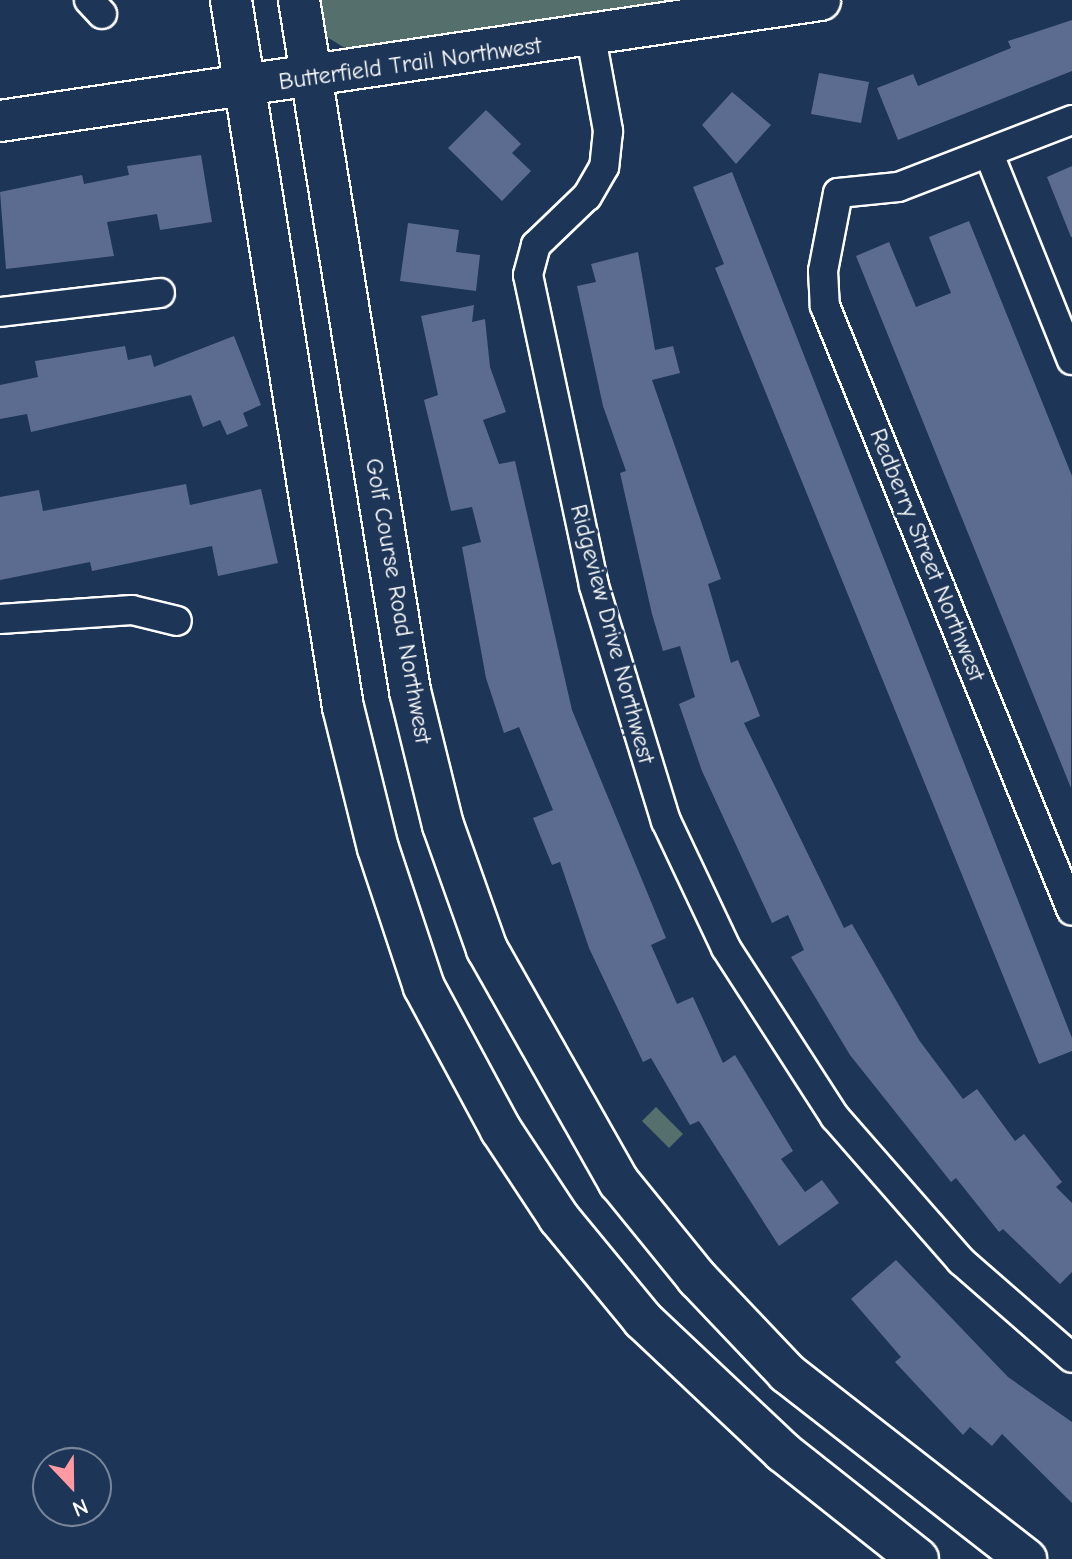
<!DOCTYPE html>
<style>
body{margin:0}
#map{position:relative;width:1072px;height:1559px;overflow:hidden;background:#1d3557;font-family:"Comic Neue",sans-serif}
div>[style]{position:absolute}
.green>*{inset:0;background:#556f6c}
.building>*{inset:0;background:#5c6c91}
.roads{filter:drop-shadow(2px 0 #fff) drop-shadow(-2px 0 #fff) drop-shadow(0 2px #fff) drop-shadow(0 -2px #fff)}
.street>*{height:28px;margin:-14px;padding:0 14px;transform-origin:14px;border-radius:14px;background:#1d3557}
.secondary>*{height:40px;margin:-20px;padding:0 20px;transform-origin:20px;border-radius:20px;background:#1d3557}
span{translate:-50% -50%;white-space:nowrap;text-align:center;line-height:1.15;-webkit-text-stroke:7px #1d3557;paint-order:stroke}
.street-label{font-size:24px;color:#fff}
.north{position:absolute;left:32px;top:1447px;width:80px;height:80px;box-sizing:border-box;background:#1d3557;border:2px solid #77869a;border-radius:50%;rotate:158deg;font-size:22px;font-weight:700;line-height:32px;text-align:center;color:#fff}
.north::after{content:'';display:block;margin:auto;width:28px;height:36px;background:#ff9aa2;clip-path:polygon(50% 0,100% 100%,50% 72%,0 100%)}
</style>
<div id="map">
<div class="green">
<div style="clip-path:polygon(315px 0,693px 0,351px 52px,327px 37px)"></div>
<div style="clip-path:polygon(656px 1107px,683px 1134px,669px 1148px,642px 1121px)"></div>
</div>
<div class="building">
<div style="clip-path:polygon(1072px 20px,1072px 71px,898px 140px,877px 88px,913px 74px,918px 86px,1011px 48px,1008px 41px)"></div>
<div style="clip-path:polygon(819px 73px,869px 82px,861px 123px,811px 114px)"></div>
<div style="clip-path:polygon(732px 92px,771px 125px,736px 164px,702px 125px)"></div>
<div style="clip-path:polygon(486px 110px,521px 144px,512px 153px,531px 171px,502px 201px,448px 148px)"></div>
<div style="clip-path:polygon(201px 155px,212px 222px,160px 230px,157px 214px,107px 222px,114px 256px,6px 269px,0 192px,82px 175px,84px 184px,129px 175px,127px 166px)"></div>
<div style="clip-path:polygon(1072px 166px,1072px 237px,1071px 237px,1047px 177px)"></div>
<div style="clip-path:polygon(732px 172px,1072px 1038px,1072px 1051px,1039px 1064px,715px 268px,724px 264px,693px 187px)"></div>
<div style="clip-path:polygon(969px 221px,1072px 476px,1071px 788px,856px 256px,889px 242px,916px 307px,951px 293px,929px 237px)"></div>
<div style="clip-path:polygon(408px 223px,459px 230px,456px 252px,480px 255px,476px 291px,400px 281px)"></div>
<div style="clip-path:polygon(638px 252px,655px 350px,673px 346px,680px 373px,652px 380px,721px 579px,708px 584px,731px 663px,738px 660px,760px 716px,744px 723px,844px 928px,852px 924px,919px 1040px,963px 1099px,977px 1089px,1015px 1141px,1024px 1134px,1062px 1182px,1056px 1187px,1072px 1203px,1072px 1272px,1060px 1284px,1003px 1229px,999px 1232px,956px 1178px,951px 1182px,850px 1055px,791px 957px,804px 950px,788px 915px,772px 923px,702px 771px,679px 704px,695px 697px,680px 646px,663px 651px,652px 614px,620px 473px,626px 471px,603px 406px,577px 286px,596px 282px,591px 264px)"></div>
<div style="clip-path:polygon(474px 305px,472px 322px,485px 319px,490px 367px,506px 412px,483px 420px,499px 464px,515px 461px,572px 710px,666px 938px,651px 945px,677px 1004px,693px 997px,723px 1063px,735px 1055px,793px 1151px,781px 1159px,805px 1192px,822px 1180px,839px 1203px,779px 1246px,699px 1121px,690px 1125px,651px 1058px,643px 1062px,589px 948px,560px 862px,552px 865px,533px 818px,553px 810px,519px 727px,504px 733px,486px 678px,462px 547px,481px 542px,472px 507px,451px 511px,424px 400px,438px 395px,421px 316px)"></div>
<div style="clip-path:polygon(234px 336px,261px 405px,243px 413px,248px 426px,227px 435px,220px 420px,203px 427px,191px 395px,31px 432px,27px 414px,0 419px,0 385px,38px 377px,35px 361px,125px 346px,128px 360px,151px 355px,154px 367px)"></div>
<div style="clip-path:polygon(186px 484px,190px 505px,261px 489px,278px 563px,218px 576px,212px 546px,92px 571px,90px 562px,0 580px,0 497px,39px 490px,43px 511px)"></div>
<div style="clip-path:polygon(896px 1260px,1008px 1377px,1072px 1422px,1072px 1503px,1002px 1434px,992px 1446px,970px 1427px,963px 1435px,895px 1362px,901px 1357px,851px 1299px)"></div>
</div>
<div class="roads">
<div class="street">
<div style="left:89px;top:0;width:19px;rotate:47deg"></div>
<div style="left:591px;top:37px;width:96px;rotate:79.7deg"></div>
<div style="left:608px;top:131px;width:36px;rotate:96deg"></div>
<div style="left:604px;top:167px;width:34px;rotate:120deg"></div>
<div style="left:587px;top:196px;width:71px;rotate:136.1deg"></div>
<div style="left:536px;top:245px;width:31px;rotate:105deg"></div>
<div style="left:528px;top:275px;width:318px;rotate:78deg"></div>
<div style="left:594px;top:586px;width:246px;rotate:73deg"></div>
<div style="left:666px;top:821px;width:140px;rotate:64.7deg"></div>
<div style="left:726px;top:948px;width:201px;rotate:57.2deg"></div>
<div style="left:835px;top:1117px;width:191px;rotate:48.8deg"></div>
<div style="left:961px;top:1261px;width:147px;rotate:41.1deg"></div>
<div style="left:1072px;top:120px;width:186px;rotate:158.9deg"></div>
<div style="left:898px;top:187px;width:60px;rotate:174.3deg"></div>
<div style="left:838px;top:193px;width:79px;rotate:100.9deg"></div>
<div style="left:823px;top:271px;width:35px;rotate:87deg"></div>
<div style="left:825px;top:306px;width:653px;rotate:67.79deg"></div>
<div style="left:989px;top:154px;width:222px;rotate:68.1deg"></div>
<div style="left:0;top:312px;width:161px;rotate:-6.8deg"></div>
<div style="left:0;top:619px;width:132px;rotate:-3.9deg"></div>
<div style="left:132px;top:610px;width:46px;rotate:13.7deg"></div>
</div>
<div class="secondary">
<div style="left:231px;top:0;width:716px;rotate:81deg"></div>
<div style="left:343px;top:707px;width:145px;rotate:76.1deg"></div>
<div style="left:378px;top:848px;width:146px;rotate:71.7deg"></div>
<div style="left:424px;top:987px;width:162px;rotate:61.7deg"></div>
<div style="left:501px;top:1130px;width:105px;rotate:56.6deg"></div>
<div style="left:559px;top:1218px;width:132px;rotate:50.5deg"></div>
<div style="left:643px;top:1320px;width:192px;rotate:43.3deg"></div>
<div style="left:783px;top:1452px;width:172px;rotate:38.4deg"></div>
<div style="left:299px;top:0;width:700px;rotate:80.87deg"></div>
<div style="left:410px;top:691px;width:138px;rotate:76.2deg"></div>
<div style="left:443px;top:825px;width:132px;rotate:70.5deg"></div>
<div style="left:487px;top:949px;width:268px;rotate:60.5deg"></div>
<div style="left:619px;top:1182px;width:124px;rotate:50.9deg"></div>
<div style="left:697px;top:1278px;width:131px;rotate:46.5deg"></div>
<div style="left:787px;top:1373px;width:303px;rotate:37.9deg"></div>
<div style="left:0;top:121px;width:829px;rotate:-8.39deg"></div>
</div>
</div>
<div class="street-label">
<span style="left:410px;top:64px;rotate:-8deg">Butterfield Trail Northwest</span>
<span style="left:927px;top:555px;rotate:68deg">Redberry Street Northwest</span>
<span style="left:398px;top:601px;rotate:80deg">Golf Course Road Northwest</span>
<span style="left:612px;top:634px;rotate:75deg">Ridgeview Drive Northwest</span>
</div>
<div class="north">N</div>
</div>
